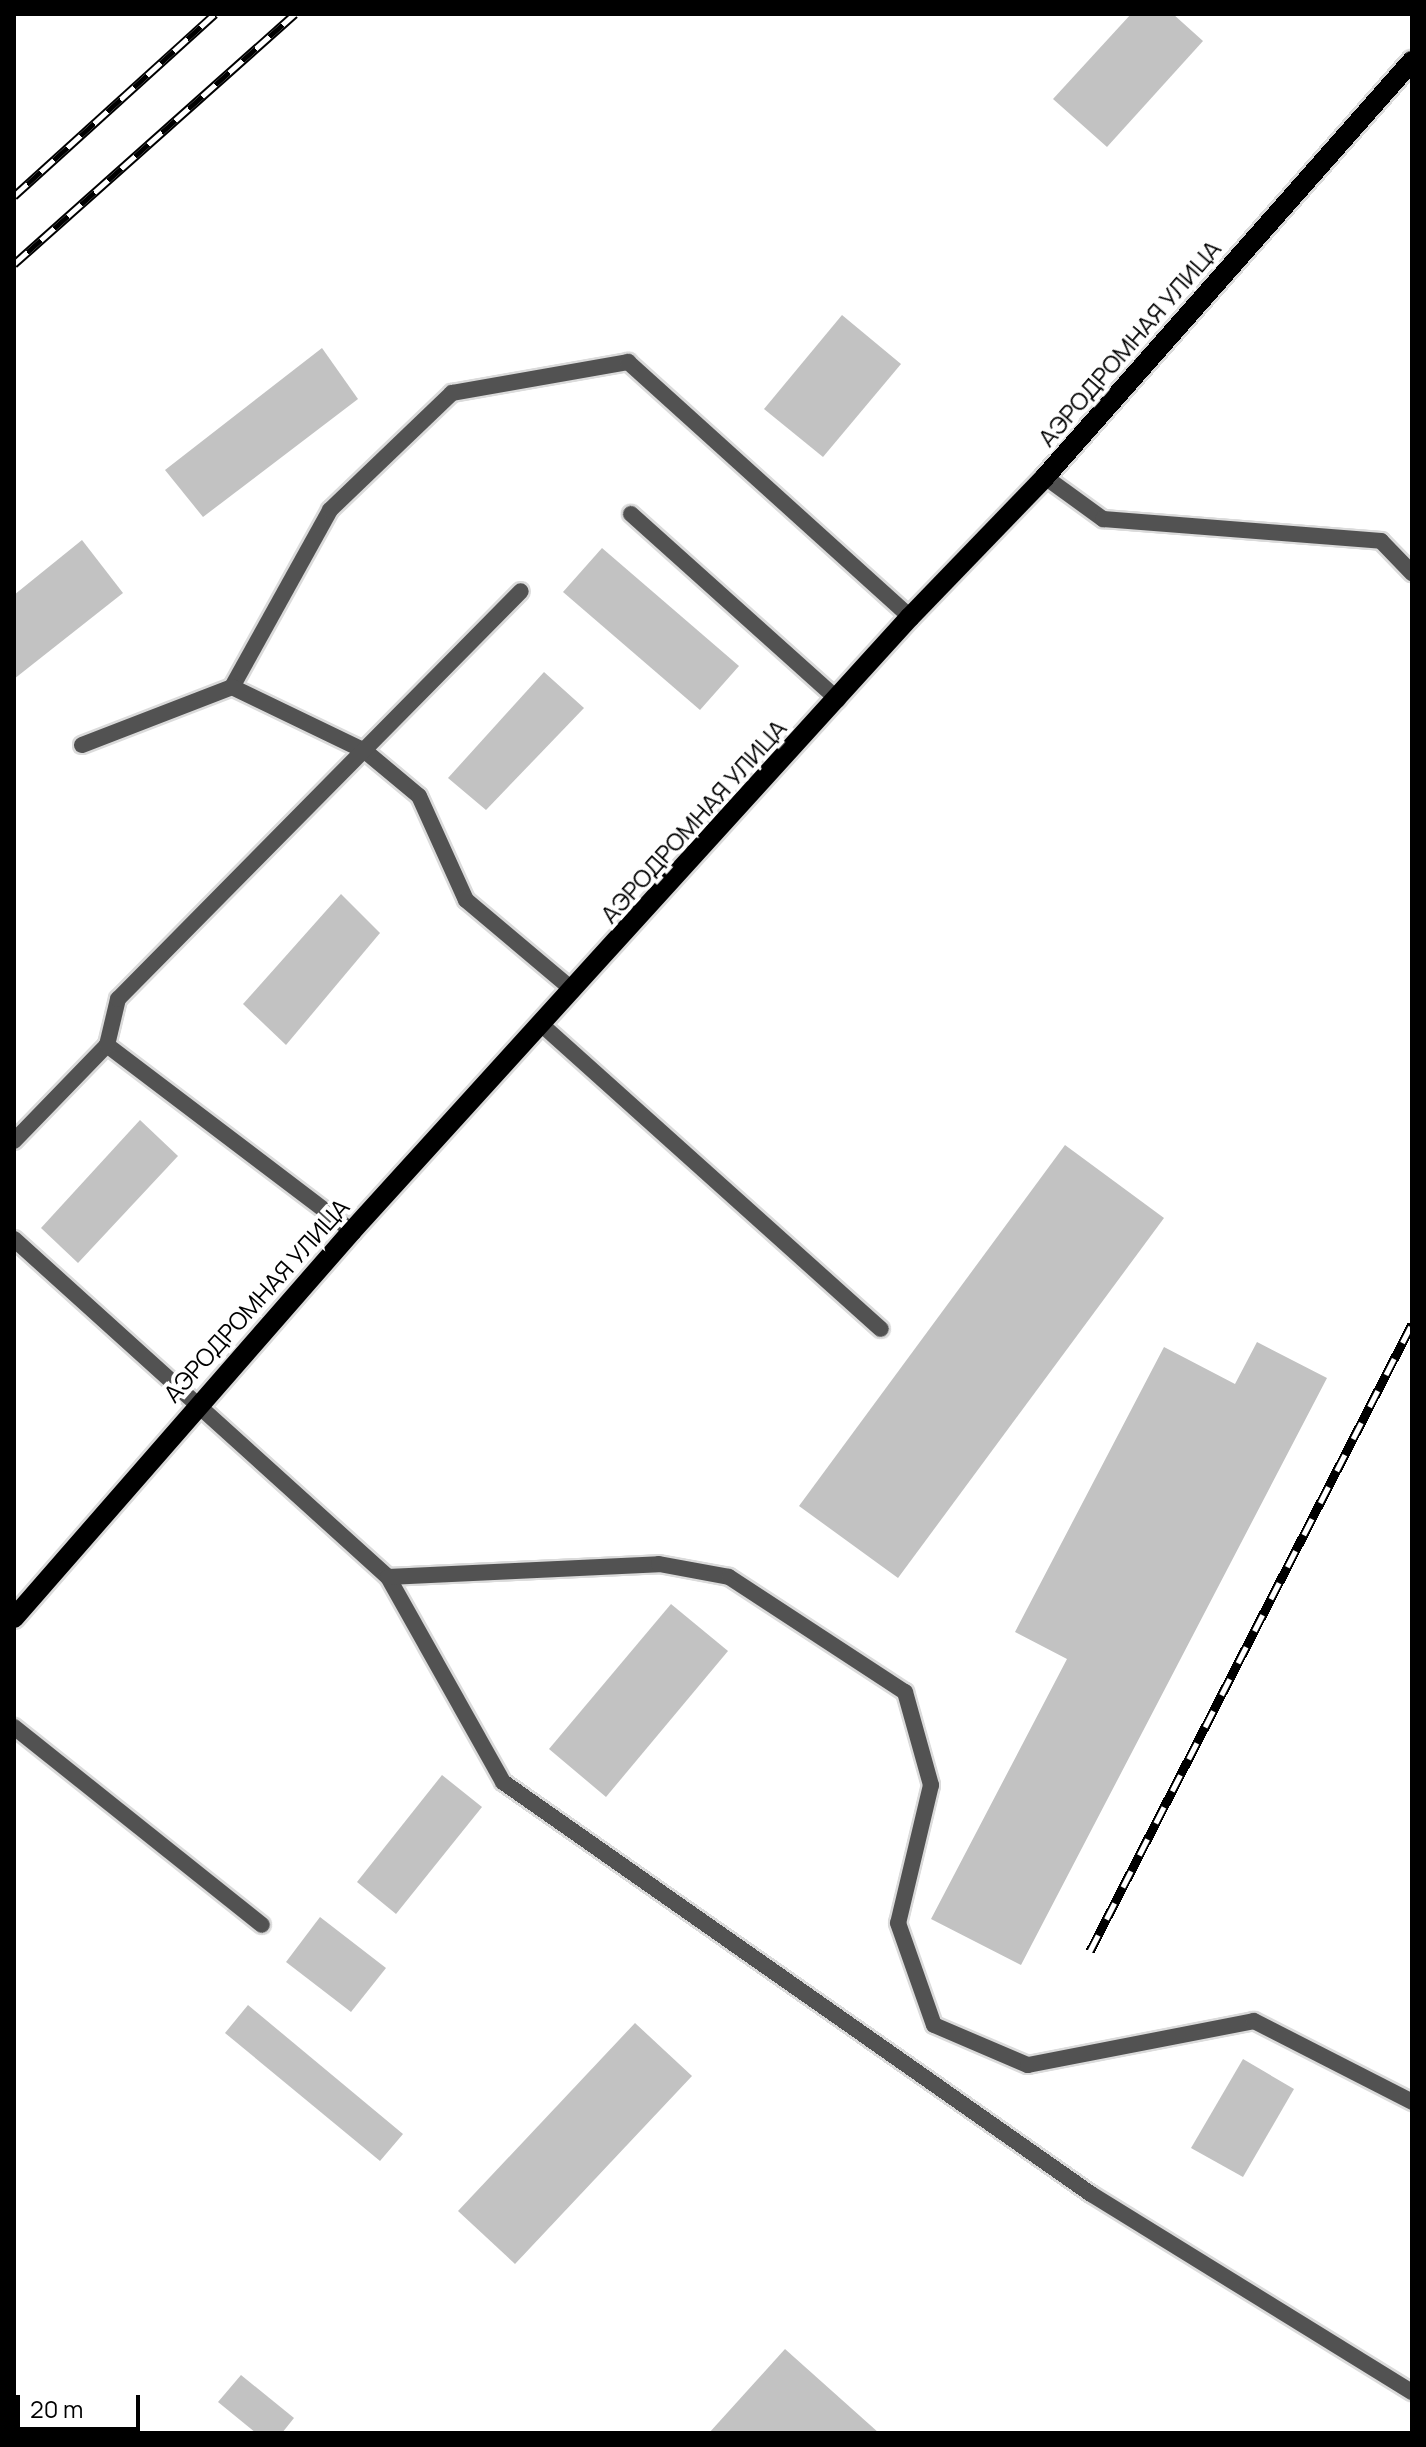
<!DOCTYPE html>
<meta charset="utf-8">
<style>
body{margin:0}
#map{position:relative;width:1426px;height:2447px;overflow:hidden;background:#fff;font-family:Manrope,sans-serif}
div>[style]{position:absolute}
.building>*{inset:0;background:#c2c2c2}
.roads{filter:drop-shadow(2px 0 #dbdbdb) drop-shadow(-2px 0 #dbdbdb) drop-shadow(0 2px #dbdbdb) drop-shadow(0 -2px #dbdbdb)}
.lane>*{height:16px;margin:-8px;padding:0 8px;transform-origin:8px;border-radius:8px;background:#525252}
.primary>*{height:20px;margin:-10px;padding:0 10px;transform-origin:10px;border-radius:10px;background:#000}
.rail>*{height:9px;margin-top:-4.5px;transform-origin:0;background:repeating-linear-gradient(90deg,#fff 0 18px,#000 0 36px);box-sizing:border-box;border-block:2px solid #000}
span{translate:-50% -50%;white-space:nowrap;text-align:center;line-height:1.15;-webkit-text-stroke:8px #fff;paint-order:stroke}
.street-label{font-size:24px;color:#000}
.frame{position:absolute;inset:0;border:16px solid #000;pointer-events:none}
.scale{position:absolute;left:16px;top:2395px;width:124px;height:36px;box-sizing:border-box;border:4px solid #000;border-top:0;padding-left:10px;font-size:24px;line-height:28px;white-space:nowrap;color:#000;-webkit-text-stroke:6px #fff;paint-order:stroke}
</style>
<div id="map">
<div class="building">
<div style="clip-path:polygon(1131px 14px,1173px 14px,1203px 41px,1107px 147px,1053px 99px)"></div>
<div style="clip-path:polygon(842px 315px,901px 364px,823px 457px,764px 409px)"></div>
<div style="clip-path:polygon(322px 348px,358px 399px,203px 517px,165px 470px)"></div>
<div style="clip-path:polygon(82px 540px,123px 593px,14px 679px,14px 595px)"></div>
<div style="clip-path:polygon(602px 548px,739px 666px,700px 710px,563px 592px)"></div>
<div style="clip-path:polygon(544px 672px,584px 708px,486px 810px,448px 778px)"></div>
<div style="clip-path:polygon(341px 894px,380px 933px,286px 1045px,243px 1004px)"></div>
<div style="clip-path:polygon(140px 1120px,178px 1156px,78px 1263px,41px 1228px)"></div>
<div style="clip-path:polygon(1065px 1145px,1164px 1218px,898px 1578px,799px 1506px)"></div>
<div style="clip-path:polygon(1257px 1342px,1327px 1378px,1021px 1965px,931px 1919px,1067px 1659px,1015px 1632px,1164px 1347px,1235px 1384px)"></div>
<div style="clip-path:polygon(671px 1604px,728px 1651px,606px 1797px,549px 1749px)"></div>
<div style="clip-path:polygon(442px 1775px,482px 1807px,396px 1914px,357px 1882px)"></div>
<div style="clip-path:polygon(320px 1917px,386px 1968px,351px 2012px,286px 1962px)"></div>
<div style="clip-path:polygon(248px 2005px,403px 2134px,380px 2161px,225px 2033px)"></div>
<div style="clip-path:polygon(635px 2023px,692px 2076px,515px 2264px,458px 2211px)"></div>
<div style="clip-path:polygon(1243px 2059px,1294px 2089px,1243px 2177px,1191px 2148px)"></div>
<div style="clip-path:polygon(785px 2349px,879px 2433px,709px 2433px)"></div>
<div style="clip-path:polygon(241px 2375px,294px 2418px,282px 2433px,256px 2433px,218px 2402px)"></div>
</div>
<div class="roads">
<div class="lane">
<div style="left:1045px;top:477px;width:72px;rotate:35.9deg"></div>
<div style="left:1103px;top:519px;width:279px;rotate:4.5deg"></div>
<div style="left:1381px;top:541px;width:45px;rotate:45.9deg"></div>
<div style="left:631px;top:514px;width:278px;rotate:41.9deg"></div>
<div style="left:232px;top:687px;width:202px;rotate:-61deg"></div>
<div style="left:330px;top:510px;width:169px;rotate:-43.8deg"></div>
<div style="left:452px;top:393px;width:179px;rotate:-10deg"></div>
<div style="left:628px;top:362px;width:380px;rotate:42.1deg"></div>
<div style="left:82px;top:745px;width:161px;rotate:-21.1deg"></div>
<div style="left:232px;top:687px;width:148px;rotate:25.7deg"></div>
<div style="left:365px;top:751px;width:70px;rotate:39.8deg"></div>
<div style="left:419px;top:796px;width:114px;rotate:65.7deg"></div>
<div style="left:466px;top:900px;width:140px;rotate:40.1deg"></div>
<div style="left:542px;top:1025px;width:455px;rotate:41.9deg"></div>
<div style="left:14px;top:1141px;width:134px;rotate:-45.9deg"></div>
<div style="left:352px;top:1231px;width:308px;rotate:-142.8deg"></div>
<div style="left:107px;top:1045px;width:47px;rotate:-76.6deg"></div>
<div style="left:118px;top:999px;width:573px;rotate:-45.35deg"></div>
<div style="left:14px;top:1239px;width:504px;rotate:42.11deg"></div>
<div style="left:388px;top:1577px;width:235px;rotate:60.7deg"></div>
<div style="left:503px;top:1782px;width:718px;rotate:35.02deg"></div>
<div style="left:1091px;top:2194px;width:377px;rotate:31.7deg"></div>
<div style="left:388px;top:1577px;width:271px;rotate:-2.7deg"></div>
<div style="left:659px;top:1564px;width:71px;rotate:10.5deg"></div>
<div style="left:729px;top:1577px;width:210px;rotate:33.2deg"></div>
<div style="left:905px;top:1692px;width:97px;rotate:74.4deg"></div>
<div style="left:931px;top:1785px;width:142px;rotate:103.4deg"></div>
<div style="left:898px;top:1923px;width:108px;rotate:70.6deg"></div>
<div style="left:934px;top:2025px;width:102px;rotate:23.1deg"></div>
<div style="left:1028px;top:2065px;width:230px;rotate:-11deg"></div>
<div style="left:1254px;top:2021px;width:178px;rotate:27.1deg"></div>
<div style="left:14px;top:1727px;width:317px;rotate:38.6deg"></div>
</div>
<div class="primary">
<div style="left:14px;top:1618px;width:514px;rotate:-48.87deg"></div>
<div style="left:352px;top:1231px;width:830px;rotate:-47.74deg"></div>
<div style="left:910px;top:617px;width:194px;rotate:-46deg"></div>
<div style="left:1045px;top:477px;width:555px;rotate:-48.58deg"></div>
</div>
</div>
<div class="rail">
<div style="left:14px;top:196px;width:271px;rotate:-42.2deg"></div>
<div style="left:14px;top:264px;width:376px;rotate:-41.7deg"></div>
<div style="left:1090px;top:1951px;width:705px;rotate:-62.82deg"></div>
</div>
<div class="street-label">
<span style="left:1129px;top:343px;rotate:-49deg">АЭРОДРОМНАЯ УЛИЦА</span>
<span style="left:693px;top:821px;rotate:-48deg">АЭРОДРОМНАЯ УЛИЦА</span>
<span style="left:256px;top:1300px;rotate:-48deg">АЭРОДРОМНАЯ УЛИЦА</span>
</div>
<div class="frame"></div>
<div class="scale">20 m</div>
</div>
